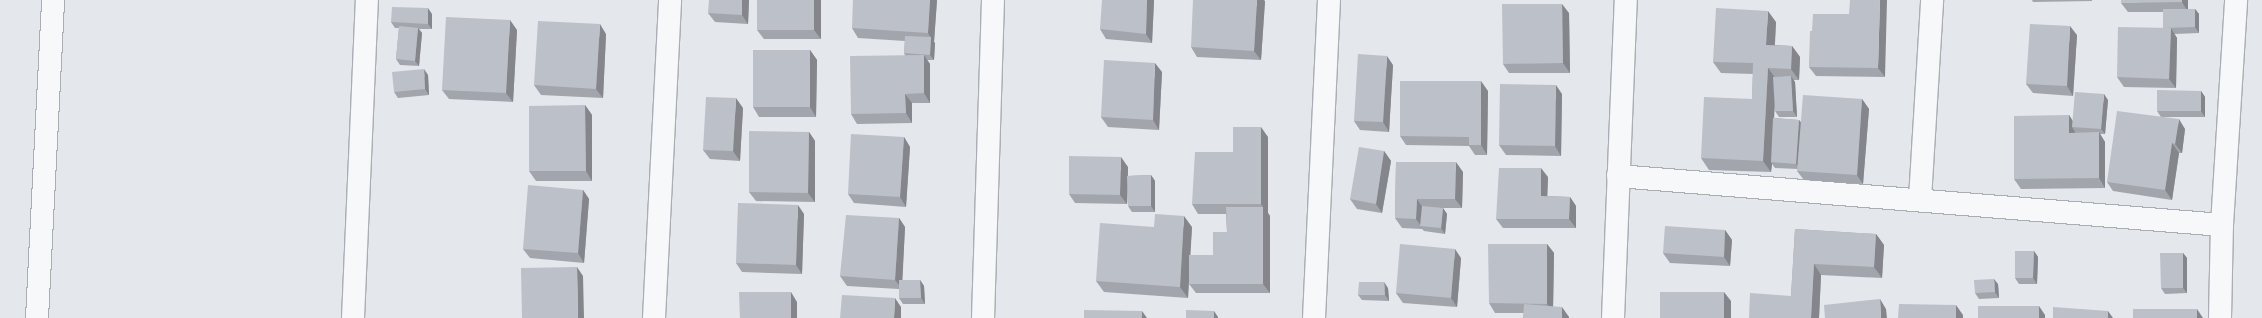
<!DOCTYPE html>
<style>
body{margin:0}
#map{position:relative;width:2262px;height:318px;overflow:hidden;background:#e4e7eb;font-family:"Varela Round",sans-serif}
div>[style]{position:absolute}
.roads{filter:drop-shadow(1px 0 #a9aeb5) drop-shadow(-1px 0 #a9aeb5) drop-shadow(0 1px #a9aeb5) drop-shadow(0 -1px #a9aeb5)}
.minor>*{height:22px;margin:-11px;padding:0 11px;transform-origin:11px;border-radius:11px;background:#f7f8fa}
.wall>*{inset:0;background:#a2a5ac}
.shaded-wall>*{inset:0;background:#84868c}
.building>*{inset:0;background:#bcc0c8}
span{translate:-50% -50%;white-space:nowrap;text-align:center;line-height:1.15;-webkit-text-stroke:3.5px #f4f6f8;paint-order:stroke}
</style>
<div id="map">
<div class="roads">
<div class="minor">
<div style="left:1618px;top:176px;width:606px;rotate:4.64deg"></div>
<div style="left:1920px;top:199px;width:199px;rotate:-86.5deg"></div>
<div style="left:37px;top:318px;width:318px;rotate:-87.1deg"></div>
<div style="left:353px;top:318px;width:318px;rotate:-87.5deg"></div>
<div style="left:654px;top:318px;width:318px;rotate:-87.1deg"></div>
<div style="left:983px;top:318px;width:318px;rotate:-88.2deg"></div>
<div style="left:1314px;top:318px;width:318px;rotate:-87.3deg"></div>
<div style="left:1613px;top:318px;width:318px;rotate:-87.7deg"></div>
<div style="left:2220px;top:318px;width:93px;rotate:-88.8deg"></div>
<div style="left:2222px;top:225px;width:225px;rotate:-86.4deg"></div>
</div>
</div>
<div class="wall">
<div style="clip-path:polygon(749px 0,748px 24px,715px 22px,708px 13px)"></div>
<div style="clip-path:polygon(821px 0,821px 39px,764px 39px,757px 30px)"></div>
<div style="clip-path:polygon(937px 0,934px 42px,935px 43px,934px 60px,927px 60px,930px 64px,930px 103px,912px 103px,912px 123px,857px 124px,851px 114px,905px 55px,904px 53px,905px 41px,858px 38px,852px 28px)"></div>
<div style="clip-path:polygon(1154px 0,1152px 43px,1106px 39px,1100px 29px)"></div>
<div style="clip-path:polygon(2032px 0,2092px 0,2092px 1px,2033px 2px)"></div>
<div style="clip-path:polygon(2188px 0,2188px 9px,2195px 9px,2199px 14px,2199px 33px,2174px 34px,2177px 38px,2176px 88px,2124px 87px,2117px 77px,2163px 28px,2163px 12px,2128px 12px,2121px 3px)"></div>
<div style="clip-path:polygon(1265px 1px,1261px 60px,1197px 57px,1191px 47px)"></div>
<div style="clip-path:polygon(1569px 13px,1570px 73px,1509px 73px,1503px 64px)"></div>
<div style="clip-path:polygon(432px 14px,432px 29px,419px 29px,422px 33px,419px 66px,400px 65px,396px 59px,399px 28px,395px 28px,391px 22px)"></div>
<div style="clip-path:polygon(1849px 14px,1885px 77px,1816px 76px,1809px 67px,1812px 31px)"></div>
<div style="clip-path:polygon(1776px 22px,1775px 45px,1792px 46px,1800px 57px,1799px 80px,1793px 80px,1795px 82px,1797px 117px,1779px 117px,1775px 111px,1774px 106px,1774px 118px,1799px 120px,1801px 122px,1862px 99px,1869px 109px,1863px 184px,1804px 180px,1797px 171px,1798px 169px,1775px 168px,1772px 164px,1771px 172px,1709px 170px,1701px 158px,1752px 99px,1753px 74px,1721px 73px,1713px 62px)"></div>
<div style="clip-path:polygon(517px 30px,513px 102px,449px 99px,442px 90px)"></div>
<div style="clip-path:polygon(606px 34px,603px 98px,541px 95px,534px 85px)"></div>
<div style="clip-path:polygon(2077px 35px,2073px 96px,2033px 93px,2026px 84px)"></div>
<div style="clip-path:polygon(810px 50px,817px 60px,816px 117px,759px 117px,753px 107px)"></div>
<div style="clip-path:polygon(1393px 65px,1389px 132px,1360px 130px,1354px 121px)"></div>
<div style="clip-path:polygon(1162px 72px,1159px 130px,1108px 127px,1101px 117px)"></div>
<div style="clip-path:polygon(428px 75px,429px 95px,398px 98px,394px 92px)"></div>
<div style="clip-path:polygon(1488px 91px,1487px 155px,1475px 155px,1469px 146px,1406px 145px,1400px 136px)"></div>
<div style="clip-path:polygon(2201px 91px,2205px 97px,2205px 117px,2162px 117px,2185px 129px,2182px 153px,2179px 153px,2172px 200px,2113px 191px,2107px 182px,2161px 117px,2157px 111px)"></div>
<div style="clip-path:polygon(1562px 94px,1561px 156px,1506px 155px,1499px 145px)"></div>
<div style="clip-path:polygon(2108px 100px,2105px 134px,2100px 134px,2105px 142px,2105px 188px,2021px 189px,2014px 179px,2069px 115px,2073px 121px)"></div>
<div style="clip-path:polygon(585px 105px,592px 115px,592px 181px,536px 181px,529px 171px)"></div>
<div style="clip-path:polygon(743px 108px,740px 161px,710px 159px,703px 150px)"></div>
<div style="clip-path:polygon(809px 132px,815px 141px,815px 202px,756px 201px,749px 192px)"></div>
<div style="clip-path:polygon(904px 137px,910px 147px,906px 207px,854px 203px,848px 194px)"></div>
<div style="clip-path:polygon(1268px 137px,1268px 213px,1270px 216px,1270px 293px,1196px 293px,1189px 284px,1189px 277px,1188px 298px,1104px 292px,1096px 281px,1154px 227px,1192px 227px,1190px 255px,1213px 255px,1227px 232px,1226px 214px,1198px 214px,1192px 204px,1233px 152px)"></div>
<div style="clip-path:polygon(1384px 151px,1391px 161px,1382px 213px,1357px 209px,1350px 199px)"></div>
<div style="clip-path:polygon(1396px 162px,1463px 172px,1462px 208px,1443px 208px,1447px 214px,1445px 234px,1424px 231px,1422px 229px,1402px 228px,1395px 218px)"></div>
<div style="clip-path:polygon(1128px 167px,1128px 176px,1151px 175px,1155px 181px,1155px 212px,1132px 212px,1128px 206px,1127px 186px,1127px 204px,1075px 203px,1069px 194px)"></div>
<div style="clip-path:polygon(1548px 177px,1547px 196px,1570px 197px,1576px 206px,1576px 228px,1503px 228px,1496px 219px)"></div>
<div style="clip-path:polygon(583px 190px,589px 199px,584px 263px,530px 258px,523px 249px)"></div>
<div style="clip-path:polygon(804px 214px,802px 274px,742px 272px,736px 263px)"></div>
<div style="clip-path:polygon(899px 218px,905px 227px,902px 280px,920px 280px,924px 286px,925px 304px,903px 304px,899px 298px,899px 289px,847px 286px,840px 276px)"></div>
<div style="clip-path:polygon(1795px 229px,1876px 234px,1884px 245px,1882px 278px,1821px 275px,1819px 318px,1749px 318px,1791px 296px)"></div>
<div style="clip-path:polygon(1725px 230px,1732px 240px,1730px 266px,1670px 263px,1663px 253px)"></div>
<div style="clip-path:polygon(1547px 244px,1554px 253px,1553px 307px,1569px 317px,1569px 318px,1523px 318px,1524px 313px,1495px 313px,1489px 303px)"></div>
<div style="clip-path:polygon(2034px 251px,2038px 257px,2037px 284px,2019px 284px,2015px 278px)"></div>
<div style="clip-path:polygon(2183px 253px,2187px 258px,2187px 293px,2165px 294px,2161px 288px)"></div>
<div style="clip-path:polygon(1461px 258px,1457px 307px,1403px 303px,1396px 293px)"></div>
<div style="clip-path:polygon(1998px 284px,1999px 298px,1979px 299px,1975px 293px)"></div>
<div style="clip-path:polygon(1388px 288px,1389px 301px,1362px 300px,1358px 295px)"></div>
</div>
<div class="shaded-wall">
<div style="clip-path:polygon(742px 0,749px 0,748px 24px,742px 15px)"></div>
<div style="clip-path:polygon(814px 0,821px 0,821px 39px,814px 30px)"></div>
<div style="clip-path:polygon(930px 0,937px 0,934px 42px,935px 43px,934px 60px,930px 55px,931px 38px,928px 33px)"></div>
<div style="clip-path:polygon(1147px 0,1154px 0,1152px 43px,1146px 34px)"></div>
<div style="clip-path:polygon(1257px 0,1264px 0,1265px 1px,1261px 60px,1254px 51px)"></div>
<div style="clip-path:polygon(1880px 0,1887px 0,1885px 77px,1878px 68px)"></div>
<div style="clip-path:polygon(2182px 0,2188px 0,2188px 12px,2182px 2px)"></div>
<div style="clip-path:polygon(1562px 4px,1569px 13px,1570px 73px,1563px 63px)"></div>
<div style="clip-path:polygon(428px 8px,432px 14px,432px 29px,428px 24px)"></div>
<div style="clip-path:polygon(2195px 9px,2199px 14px,2199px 33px,2195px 27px)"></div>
<div style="clip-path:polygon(1768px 11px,1776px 22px,1774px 56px,1766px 45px)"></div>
<div style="clip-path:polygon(510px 20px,517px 30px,513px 102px,506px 93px)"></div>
<div style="clip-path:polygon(600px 24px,606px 34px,603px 98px,596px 89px)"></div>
<div style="clip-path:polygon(2070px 26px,2077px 35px,2073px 96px,2067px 86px)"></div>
<div style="clip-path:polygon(418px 28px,422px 33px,419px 66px,415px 61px)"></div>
<div style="clip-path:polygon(2171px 28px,2177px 38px,2176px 88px,2169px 79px)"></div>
<div style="clip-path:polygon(1792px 46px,1800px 57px,1799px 80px,1791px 69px)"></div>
<div style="clip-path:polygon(810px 50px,817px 60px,816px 117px,810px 107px)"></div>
<div style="clip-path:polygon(924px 55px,930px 64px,930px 103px,924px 93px)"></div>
<div style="clip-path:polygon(1387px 56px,1393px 65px,1389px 132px,1383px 122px)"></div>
<div style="clip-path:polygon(1155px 63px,1162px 72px,1159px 130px,1153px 120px)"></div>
<div style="clip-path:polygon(1768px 68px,1776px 79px,1772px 162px,1771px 162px,1772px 164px,1771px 172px,1763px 161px)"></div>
<div style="clip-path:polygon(424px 69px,428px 75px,429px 95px,425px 89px)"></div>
<div style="clip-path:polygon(1791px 76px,1795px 82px,1797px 117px,1793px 111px)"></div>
<div style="clip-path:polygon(1481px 81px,1488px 91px,1487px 155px,1481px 145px)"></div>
<div style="clip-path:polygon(1556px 85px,1562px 94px,1561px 156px,1555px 146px)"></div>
<div style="clip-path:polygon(2201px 91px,2205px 97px,2205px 117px,2201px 111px)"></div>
<div style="clip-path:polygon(905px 94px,912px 103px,912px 123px,906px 113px)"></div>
<div style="clip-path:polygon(2104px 94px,2108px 100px,2105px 134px,2101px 129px)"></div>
<div style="clip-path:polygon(736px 98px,743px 108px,740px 161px,733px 151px)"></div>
<div style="clip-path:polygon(1862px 99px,1869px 109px,1863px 184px,1857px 175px)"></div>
<div style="clip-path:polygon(585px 105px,592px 115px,592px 181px,586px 171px)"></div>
<div style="clip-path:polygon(2069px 115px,2075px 125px,2072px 127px,2075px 132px,2075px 142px,2069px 133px)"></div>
<div style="clip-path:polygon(2179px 119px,2185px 129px,2182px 153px,2175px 144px)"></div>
<div style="clip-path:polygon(1799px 120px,1803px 126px,1800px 169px,1796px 164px)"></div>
<div style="clip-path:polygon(1261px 127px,1268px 137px,1268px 213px,1270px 216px,1270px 293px,1263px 284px,1263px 207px,1261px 204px)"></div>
<div style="clip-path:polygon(809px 132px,815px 141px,815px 202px,808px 193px)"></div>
<div style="clip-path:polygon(2099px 132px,2105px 142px,2105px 188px,2099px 178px)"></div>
<div style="clip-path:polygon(904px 137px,910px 147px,906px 207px,900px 197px)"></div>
<div style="clip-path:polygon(2172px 143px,2179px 153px,2172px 200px,2165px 190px)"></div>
<div style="clip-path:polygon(1384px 151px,1391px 161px,1382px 213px,1376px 204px)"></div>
<div style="clip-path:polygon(1121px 157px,1128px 167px,1127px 204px,1120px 195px)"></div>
<div style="clip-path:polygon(1456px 162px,1463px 172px,1462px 208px,1455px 199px)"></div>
<div style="clip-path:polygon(1541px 168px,1548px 177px,1547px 206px,1541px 196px)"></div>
<div style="clip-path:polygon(1151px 175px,1155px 181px,1155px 212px,1151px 206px)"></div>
<div style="clip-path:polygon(583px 190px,589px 199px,584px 263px,578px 253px)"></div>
<div style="clip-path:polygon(1570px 197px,1576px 206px,1576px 228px,1569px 219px)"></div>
<div style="clip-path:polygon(1417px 199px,1423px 208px,1421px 226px,1416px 219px)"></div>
<div style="clip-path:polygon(798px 205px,804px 214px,802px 274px,796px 265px)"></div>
<div style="clip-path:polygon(1443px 208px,1447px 214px,1445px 234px,1441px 228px)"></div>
<div style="clip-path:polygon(1184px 216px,1192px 227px,1188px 298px,1180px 287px)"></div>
<div style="clip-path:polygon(899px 218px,905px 227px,902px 289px,895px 280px)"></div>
<div style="clip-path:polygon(1725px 230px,1732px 240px,1730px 266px,1724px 257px)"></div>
<div style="clip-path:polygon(1876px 234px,1884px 245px,1882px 278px,1874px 267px)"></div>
<div style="clip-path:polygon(1547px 244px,1554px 253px,1553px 313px,1547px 304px)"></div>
<div style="clip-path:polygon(1455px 249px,1461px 258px,1457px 307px,1451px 298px)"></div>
<div style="clip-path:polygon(2034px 251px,2038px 257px,2037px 284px,2033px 278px)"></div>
<div style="clip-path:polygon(2183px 253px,2187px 258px,2187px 293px,2183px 288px)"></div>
<div style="clip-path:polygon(1814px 264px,1821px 275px,1819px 318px,1811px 318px)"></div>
<div style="clip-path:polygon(577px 267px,583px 276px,584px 318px,578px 318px)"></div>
<div style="clip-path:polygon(1994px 279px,1998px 284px,1999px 298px,1995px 292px)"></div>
<div style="clip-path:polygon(920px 280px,924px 286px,925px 304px,921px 298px)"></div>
<div style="clip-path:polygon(1384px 282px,1388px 288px,1389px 301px,1385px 295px)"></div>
<div style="clip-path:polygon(791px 292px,797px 302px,797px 318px,791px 318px)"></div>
<div style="clip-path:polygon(1724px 292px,1731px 301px,1731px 318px,1724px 318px)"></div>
<div style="clip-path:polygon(895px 298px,901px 307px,901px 318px,894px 318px)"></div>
<div style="clip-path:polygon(1880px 299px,1886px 309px,1887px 318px,1881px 318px)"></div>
<div style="clip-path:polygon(1956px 305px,1963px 315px,1963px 318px,1956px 318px)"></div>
<div style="clip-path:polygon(2039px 306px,2045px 315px,2045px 318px,2039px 318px)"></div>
<div style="clip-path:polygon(1562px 307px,1569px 317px,1569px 318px,1562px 318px)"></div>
<div style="clip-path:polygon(2197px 309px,2203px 318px,2197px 318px)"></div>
<div style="clip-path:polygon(1142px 311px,1147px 318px,1142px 318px)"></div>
<div style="clip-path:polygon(1214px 311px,1218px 317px,1218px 318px,1214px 318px)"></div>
<div style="clip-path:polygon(2108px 311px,2113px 318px,2108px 318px)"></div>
</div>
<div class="building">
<div style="clip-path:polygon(709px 0,742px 0,742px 15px,708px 13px)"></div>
<div style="clip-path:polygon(757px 0,814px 0,814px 30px,757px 30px)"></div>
<div style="clip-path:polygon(853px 0,930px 0,928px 33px,852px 28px)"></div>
<div style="clip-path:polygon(1102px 0,1147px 0,1146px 34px,1100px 29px)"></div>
<div style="clip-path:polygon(1193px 0,1257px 0,1254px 51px,1191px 47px)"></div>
<div style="clip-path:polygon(1850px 0,1880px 0,1878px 68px,1809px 67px,1810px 31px,1812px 31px,1813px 14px,1849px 14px)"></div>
<div style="clip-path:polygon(2121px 0,2182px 0,2182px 2px,2121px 3px)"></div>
<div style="clip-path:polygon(1502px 4px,1562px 4px,1563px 63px,1503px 64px)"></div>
<div style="clip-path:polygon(392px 7px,428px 8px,428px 24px,391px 22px)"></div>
<div style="clip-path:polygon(1716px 8px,1768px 11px,1766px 45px,1792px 46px,1791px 69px,1768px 68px,1763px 161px,1701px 158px,1704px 97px,1752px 99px,1753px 63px,1713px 62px)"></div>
<div style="clip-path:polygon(2163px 9px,2195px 9px,2195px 27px,2163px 28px)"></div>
<div style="clip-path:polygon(446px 17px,510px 20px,506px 93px,442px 90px)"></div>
<div style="clip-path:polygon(538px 21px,600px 24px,596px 89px,534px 85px)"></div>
<div style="clip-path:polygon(2030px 24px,2070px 26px,2067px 86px,2026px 84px)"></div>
<div style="clip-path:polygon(399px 26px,418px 28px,415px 61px,396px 59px)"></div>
<div style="clip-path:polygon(2118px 27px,2171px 28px,2169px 79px,2117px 77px)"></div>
<div style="clip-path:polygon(905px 36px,931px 37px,930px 55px,904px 53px)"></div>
<div style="clip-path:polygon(753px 50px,810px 50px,810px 107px,753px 107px)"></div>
<div style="clip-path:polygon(1358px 54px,1387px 56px,1383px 122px,1354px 121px)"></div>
<div style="clip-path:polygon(924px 55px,924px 93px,905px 94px,906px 113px,851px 114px,850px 56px)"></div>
<div style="clip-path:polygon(1104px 60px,1155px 63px,1153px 120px,1101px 117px)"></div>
<div style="clip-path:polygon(424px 69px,425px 89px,394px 92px,392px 72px)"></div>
<div style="clip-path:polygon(1791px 76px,1793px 111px,1775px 111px,1773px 77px)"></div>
<div style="clip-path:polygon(1400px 81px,1481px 81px,1481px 145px,1469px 145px,1469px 137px,1400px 136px)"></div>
<div style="clip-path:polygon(1500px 84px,1556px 85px,1555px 146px,1499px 145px)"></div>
<div style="clip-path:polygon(2157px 90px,2201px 91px,2201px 111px,2157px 111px)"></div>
<div style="clip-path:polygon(2075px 92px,2104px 94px,2101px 129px,2072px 127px)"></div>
<div style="clip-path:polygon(1803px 95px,1862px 99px,1857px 175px,1797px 171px)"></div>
<div style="clip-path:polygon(706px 97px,736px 98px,733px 151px,703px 150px)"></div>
<div style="clip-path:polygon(585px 105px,586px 171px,529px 171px,529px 106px)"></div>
<div style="clip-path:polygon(2117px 111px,2179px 119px,2175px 144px,2172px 143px,2165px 190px,2107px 182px)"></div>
<div style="clip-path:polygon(2069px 115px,2069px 133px,2099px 132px,2099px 178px,2014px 179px,2014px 116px)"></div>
<div style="clip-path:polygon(1773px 118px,1799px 120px,1796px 164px,1771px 162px)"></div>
<div style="clip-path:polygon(1233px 127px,1261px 127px,1261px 204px,1192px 204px,1195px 152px,1233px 152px)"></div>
<div style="clip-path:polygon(749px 131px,809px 132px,808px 193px,749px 192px)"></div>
<div style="clip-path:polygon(851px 134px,904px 137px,900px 197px,848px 194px)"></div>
<div style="clip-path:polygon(1359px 147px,1384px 151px,1376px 204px,1350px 199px)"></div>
<div style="clip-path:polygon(1069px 156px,1121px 157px,1120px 195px,1069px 194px)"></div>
<div style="clip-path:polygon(1396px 162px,1456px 162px,1455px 199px,1417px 199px,1416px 219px,1395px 218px)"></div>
<div style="clip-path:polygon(1499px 168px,1541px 168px,1541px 196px,1570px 197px,1569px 219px,1496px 219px)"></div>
<div style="clip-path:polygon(1151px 175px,1151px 206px,1128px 206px,1127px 176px)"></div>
<div style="clip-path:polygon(528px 185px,583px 190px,578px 253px,523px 249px)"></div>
<div style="clip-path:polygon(738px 203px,798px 205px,796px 265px,736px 263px)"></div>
<div style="clip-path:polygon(1422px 206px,1443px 208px,1441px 228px,1420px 226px)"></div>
<div style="clip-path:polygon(1226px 207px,1263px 207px,1263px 284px,1189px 284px,1189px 255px,1213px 255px,1213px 232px,1227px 232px)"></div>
<div style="clip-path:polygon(1155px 214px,1184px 216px,1180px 287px,1096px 281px,1100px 223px,1154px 227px)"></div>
<div style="clip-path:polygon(846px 215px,899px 218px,895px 280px,840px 276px)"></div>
<div style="clip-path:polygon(1665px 226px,1725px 230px,1724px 257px,1663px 253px)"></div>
<div style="clip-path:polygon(1795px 229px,1876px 234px,1874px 267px,1814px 264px,1811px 318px,1749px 318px,1750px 293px,1791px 296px)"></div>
<div style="clip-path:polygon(1400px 244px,1455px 249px,1451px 298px,1396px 293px)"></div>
<div style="clip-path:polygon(1488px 244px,1547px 244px,1547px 304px,1489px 303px)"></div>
<div style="clip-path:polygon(2015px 251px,2034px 251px,2033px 278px,2015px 278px)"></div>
<div style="clip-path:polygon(2160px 253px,2183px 253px,2183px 288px,2161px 288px)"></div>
<div style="clip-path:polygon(577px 267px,578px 318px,522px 318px,521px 268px)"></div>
<div style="clip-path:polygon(1994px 279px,1995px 292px,1975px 293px,1974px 280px)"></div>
<div style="clip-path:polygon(899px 280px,920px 280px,921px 298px,899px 298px)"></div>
<div style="clip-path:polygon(1359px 282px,1384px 282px,1385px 295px,1358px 295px)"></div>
<div style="clip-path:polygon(739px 292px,791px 292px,791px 318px,740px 318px)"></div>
<div style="clip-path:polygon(1660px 292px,1724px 292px,1724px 318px,1660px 318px)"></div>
<div style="clip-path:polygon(842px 295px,895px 298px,894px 318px,840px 318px)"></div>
<div style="clip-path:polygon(1880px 299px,1881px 318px,1825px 318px,1824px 305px)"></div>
<div style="clip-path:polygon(1524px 304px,1562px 307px,1562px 318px,1523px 318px)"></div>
<div style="clip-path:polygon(1899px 304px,1956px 305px,1956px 318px,1898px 318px)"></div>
<div style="clip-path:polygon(1978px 306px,2039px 306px,2039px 318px,1978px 318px)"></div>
<div style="clip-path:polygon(2053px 307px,2108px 311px,2108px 318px,2053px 318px)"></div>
<div style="clip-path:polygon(2133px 309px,2197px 309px,2197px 318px,2133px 318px)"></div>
<div style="clip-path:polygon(1084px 310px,1142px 311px,1142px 318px,1084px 318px)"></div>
<div style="clip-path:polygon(1186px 310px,1214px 311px,1214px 318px,1186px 318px)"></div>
</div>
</div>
